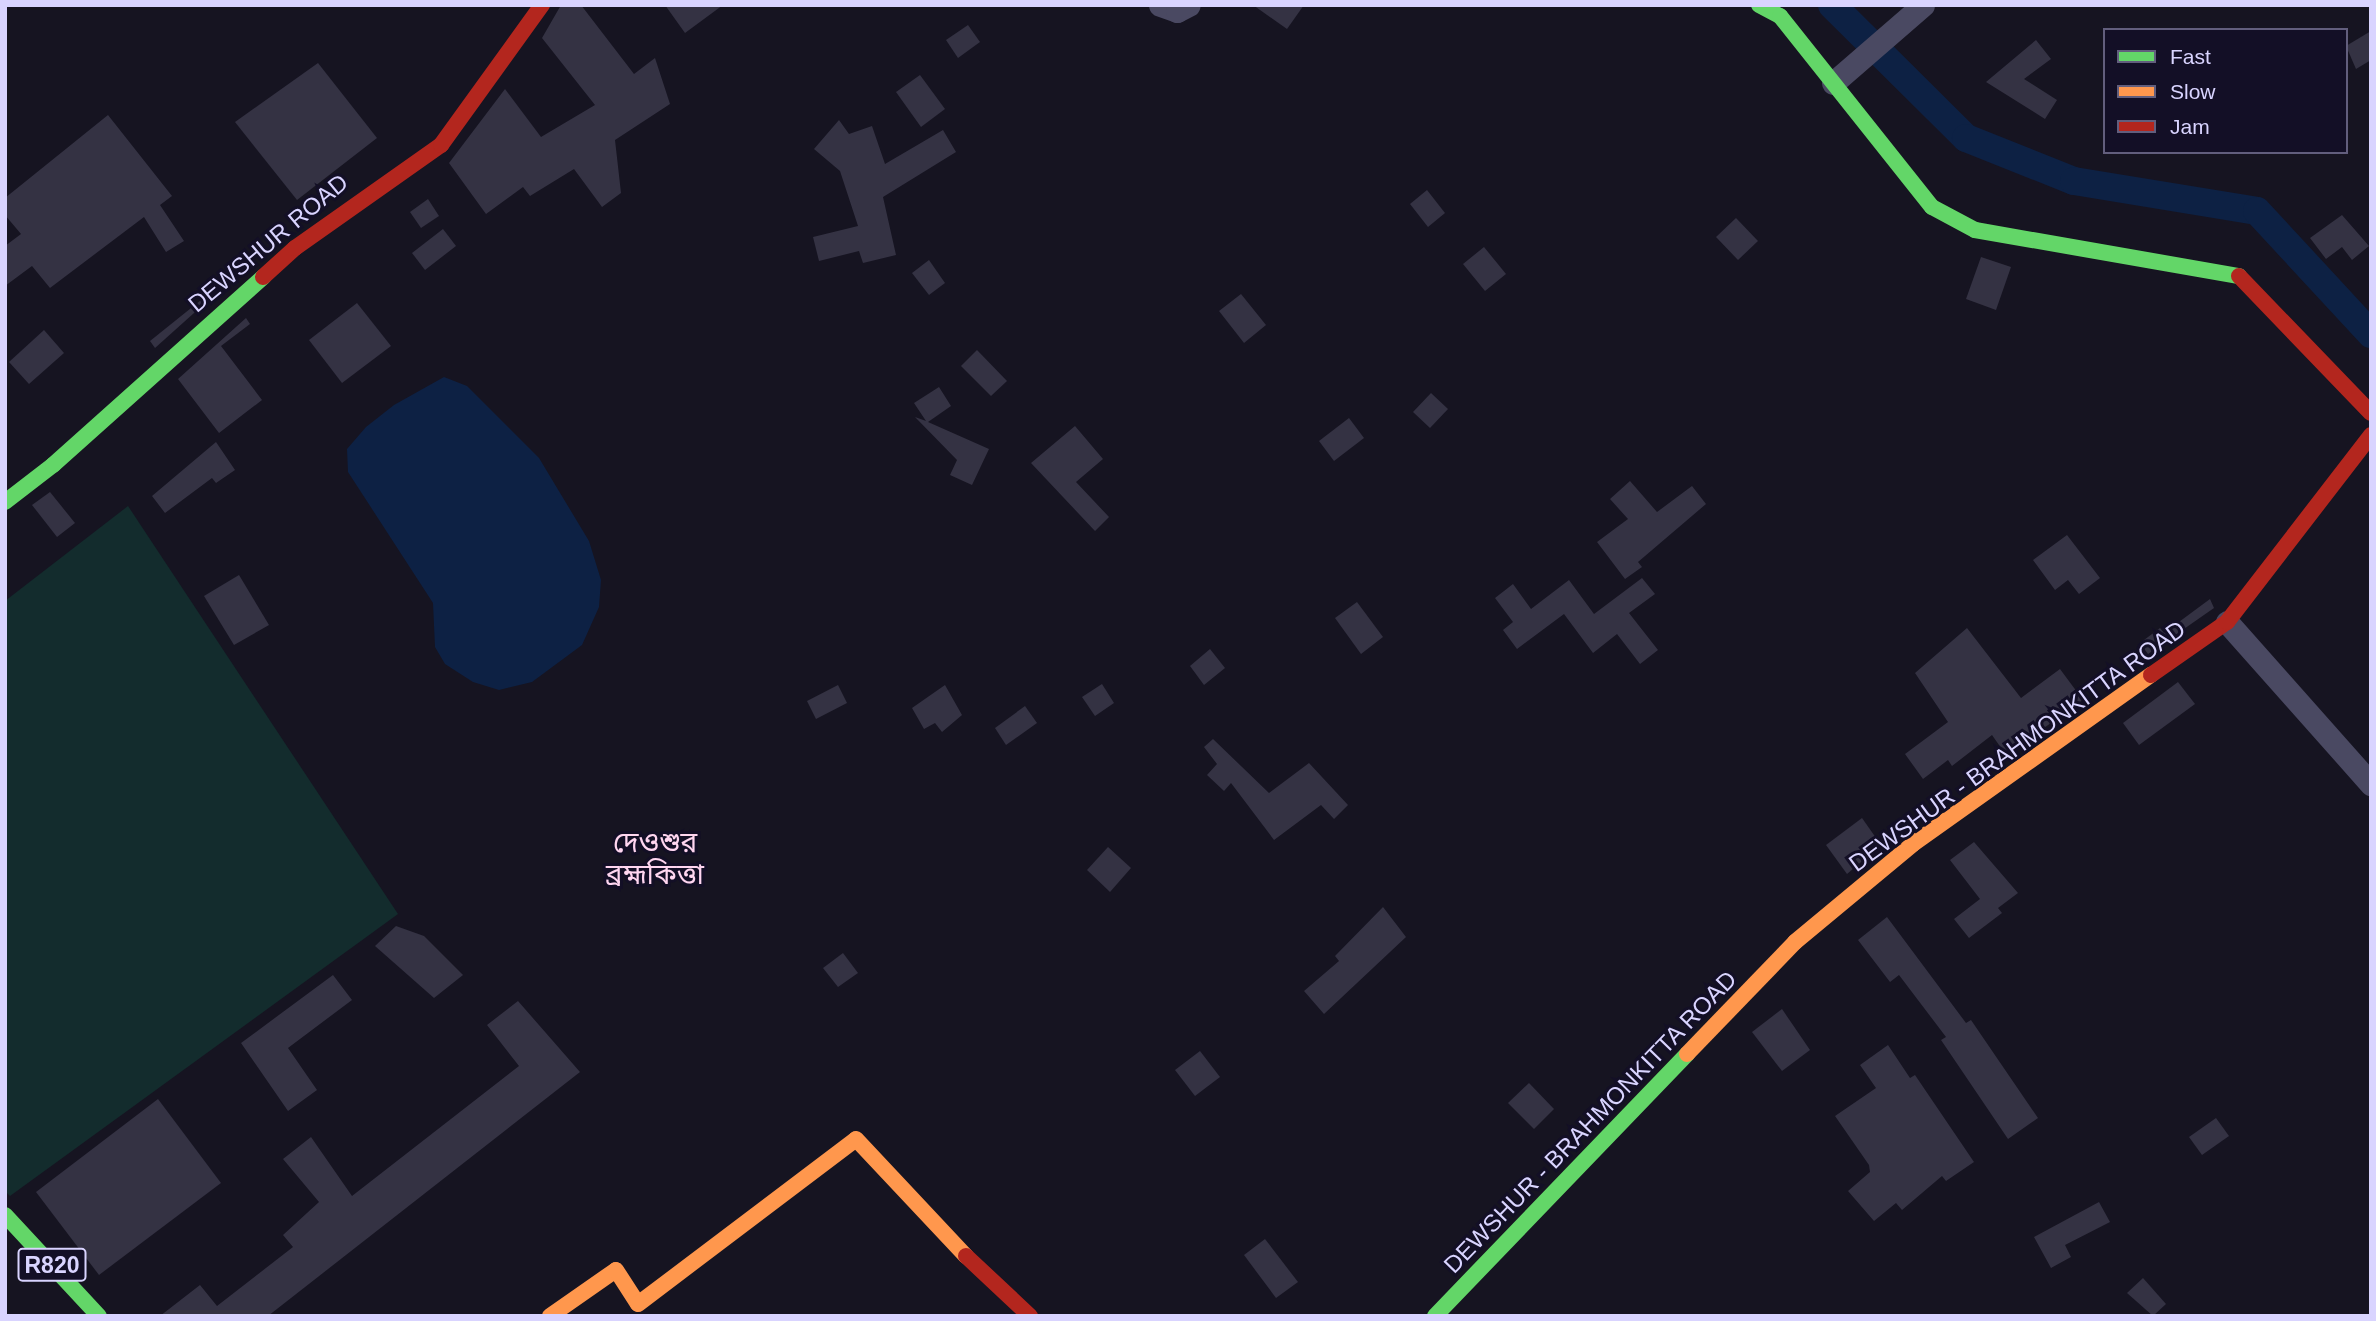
<!DOCTYPE html>
<meta charset="utf-8">
<style>
body{margin:0}
#map{position:relative;width:2376px;height:1321px;overflow:hidden;background:#161421;font-family:Arial,"Noto Sans Bengali",sans-serif}
div>[style]{position:absolute}
.green>*{inset:0;background:#132c2d}
.water>*{inset:0;background:#0d2144}
.canal>*{height:28px;margin:-14px;padding:0 14px;transform-origin:14px;border-radius:14px;background:#0d2144}
.building>*{inset:0;background:#343243}
.street>*{height:23px;margin:-11.5px;padding:0 11.5px;transform-origin:11.5px;border-radius:11.5px;background:#4a4962}
.fast>*{height:16px;margin:-8px;padding:0 8px;transform-origin:8px;border-radius:8px;background:#63d668}
.slow>*{height:16px;margin:-8px;padding:0 8px;transform-origin:8px;border-radius:8px;background:#ff974d}
.jam>*{height:16px;margin:-8px;padding:0 8px;transform-origin:8px;border-radius:8px;background:#b3261e}
span{translate:-50% -50%;white-space:nowrap;text-align:center;line-height:1.15;-webkit-text-stroke:6px #130f26;paint-order:stroke}
.shield-label span{padding:2px 5px;background:#130f26;border:2px solid;border-radius:5px;-webkit-text-stroke-width:0}
.shield-label{font-size:23px;color:#d9d4ff;font-weight:700}
.street-label{font-size:24px;color:#d9d4ff}
.quarter-label{font-size:28px;color:#ffd6f0}
.frame{position:absolute;inset:0;border:7px solid #d9d4ff;pointer-events:none}
.legend{position:absolute;left:2103px;top:28px;width:245px;height:126px;box-sizing:border-box;background:#130f26;border:2px solid #625e7d;margin:0;padding:9px 12px;list-style:none;font-size:21px;color:#d9d4ff}
.legend li{display:flex;align-items:center;gap:14px;height:35px}
.legend b{width:35px;border:2px solid #625e7d}
</style>
<div id="map">
<div class="green">
<div style="clip-path:polygon(128px 506px,398px 914px,10px 1196px,5px 1191px,5px 601px)"></div>
</div>
<div class="water">
<div style="clip-path:polygon(444px 377px,467px 386px,539px 458px,589px 541px,601px 580px,599px 607px,582px 645px,532px 682px,499px 690px,473px 682px,445px 664px,435px 647px,433px 603px,348px 472px,347px 449px,366px 427px,394px 405px)"></div>
</div>
<div class="canal">
<div style="left:1832px;top:5px;width:189px;rotate:44.8deg"></div>
<div style="left:1966px;top:138px;width:116px;rotate:21.7deg"></div>
<div style="left:2074px;top:181px;width:185px;rotate:9.3deg"></div>
<div style="left:2257px;top:211px;width:168px;rotate:47.2deg"></div>
</div>
<div class="building">
<div style="clip-path:polygon(561px 5px,581px 5px,634px 74px,655px 58px,670px 104px,615px 140px,621px 193px,602px 207px,574px 169px,530px 196px,523px 187px,486px 214px,449px 163px,505px 89px,541px 137px,595px 105px,542px 38px)"></div>
<div style="clip-path:polygon(665px 5px,723px 5px,685px 33px)"></div>
<div style="clip-path:polygon(1253px 5px,1304px 5px,1287px 29px)"></div>
<div style="clip-path:polygon(968px 25px,980px 42px,958px 58px,946px 40px)"></div>
<div style="clip-path:polygon(2371px 31px,2371px 60px,2356px 69px,2346px 46px)"></div>
<div style="clip-path:polygon(2036px 40px,2051px 59px,2024px 79px,2057px 100px,2045px 119px,1986px 82px)"></div>
<div style="clip-path:polygon(318px 63px,377px 138px,297px 200px,235px 122px)"></div>
<div style="clip-path:polygon(920px 75px,945px 109px,921px 127px,896px 92px)"></div>
<div style="clip-path:polygon(108px 115px,172px 196px,160px 205px,184px 241px,166px 252px,144px 217px,50px 288px,32px 266px,5px 286px,5px 246px,21px 234px,5px 215px,5px 198px)"></div>
<div style="clip-path:polygon(839px 120px,849px 134px,872px 126px,885px 164px,943px 130px,956px 152px,883px 197px,896px 255px,863px 263px,859px 251px,819px 261px,813px 237px,858px 226px,840px 171px,814px 149px)"></div>
<div style="clip-path:polygon(1427px 190px,1445px 213px,1428px 227px,1410px 204px)"></div>
<div style="clip-path:polygon(428px 199px,439px 216px,421px 228px,410px 212px)"></div>
<div style="clip-path:polygon(2342px 215px,2369px 246px,2352px 260px,2342px 247px,2326px 259px,2310px 238px)"></div>
<div style="clip-path:polygon(1736px 218px,1758px 241px,1738px 260px,1716px 237px)"></div>
<div style="clip-path:polygon(443px 229px,456px 246px,425px 270px,412px 253px)"></div>
<div style="clip-path:polygon(1484px 247px,1506px 274px,1485px 291px,1463px 264px)"></div>
<div style="clip-path:polygon(1981px 257px,2011px 267px,1996px 310px,1966px 299px)"></div>
<div style="clip-path:polygon(929px 260px,945px 283px,929px 295px,912px 273px)"></div>
<div style="clip-path:polygon(221px 284px,223px 287px,155px 348px,150px 341px)"></div>
<div style="clip-path:polygon(1241px 294px,1266px 325px,1244px 343px,1219px 311px)"></div>
<div style="clip-path:polygon(357px 303px,391px 346px,342px 383px,309px 340px)"></div>
<div style="clip-path:polygon(246px 318px,250px 324px,221px 346px,262px 400px,219px 433px,178px 379px)"></div>
<div style="clip-path:polygon(44px 330px,64px 353px,29px 384px,9px 362px)"></div>
<div style="clip-path:polygon(977px 350px,1007px 381px,991px 396px,961px 366px)"></div>
<div style="clip-path:polygon(939px 387px,951px 406px,928px 422px,989px 449px,972px 485px,950px 475px,957px 460px,915px 417px,926px 421px,914px 403px)"></div>
<div style="clip-path:polygon(1431px 393px,1448px 409px,1430px 428px,1413px 412px)"></div>
<div style="clip-path:polygon(1349px 418px,1364px 438px,1334px 461px,1319px 441px)"></div>
<div style="clip-path:polygon(1075px 426px,1103px 459px,1076px 482px,1109px 517px,1095px 531px,1031px 463px)"></div>
<div style="clip-path:polygon(216px 442px,235px 470px,216px 483px,212px 478px,165px 513px,152px 496px)"></div>
<div style="clip-path:polygon(1630px 481px,1657px 512px,1692px 486px,1706px 504px,1638px 562px,1642px 567px,1625px 579px,1597px 542px,1628px 519px,1610px 499px)"></div>
<div style="clip-path:polygon(50px 492px,75px 523px,57px 537px,32px 505px)"></div>
<div style="clip-path:polygon(2067px 535px,2100px 578px,2079px 594px,2068px 580px,2055px 590px,2033px 560px)"></div>
<div style="clip-path:polygon(239px 575px,269px 625px,234px 645px,204px 596px)"></div>
<div style="clip-path:polygon(1642px 578px,1655px 594px,1629px 613px,1658px 650px,1640px 664px,1617px 634px,1593px 653px,1564px 614px,1517px 649px,1503px 630px,1513px 622px,1495px 598px,1513px 584px,1531px 609px,1569px 580px,1594px 614px)"></div>
<div style="clip-path:polygon(2210px 599px,2214px 608px,2148px 654px,2140px 643px,2160px 628px,2164px 633px)"></div>
<div style="clip-path:polygon(1357px 602px,1383px 637px,1361px 654px,1335px 618px)"></div>
<div style="clip-path:polygon(1967px 628px,2021px 698px,2060px 669px,2083px 700px,2006px 755px,1992px 735px,1952px 766px,1948px 760px,1923px 779px,1905px 754px,1948px 722px,1915px 673px)"></div>
<div style="clip-path:polygon(1210px 649px,1225px 668px,1204px 685px,1190px 666px)"></div>
<div style="clip-path:polygon(2178px 682px,2195px 704px,2139px 745px,2123px 723px)"></div>
<div style="clip-path:polygon(1102px 684px,1114px 703px,1095px 716px,1082px 697px)"></div>
<div style="clip-path:polygon(838px 685px,847px 703px,816px 719px,807px 701px)"></div>
<div style="clip-path:polygon(945px 685px,962px 715px,942px 732px,935px 723px,924px 729px,912px 708px)"></div>
<div style="clip-path:polygon(1025px 706px,1037px 723px,1006px 745px,995px 728px)"></div>
<div style="clip-path:polygon(1213px 739px,1269px 793px,1309px 763px,1348px 805px,1334px 819px,1321px 805px,1274px 840px,1231px 783px,1224px 791px,1207px 775px,1217px 764px,1204px 747px)"></div>
<div style="clip-path:polygon(1862px 818px,1881px 845px,1847px 874px,1826px 845px)"></div>
<div style="clip-path:polygon(1974px 842px,2018px 893px,1998px 908px,2002px 913px,1969px 938px,1954px 919px,1980px 899px,1950px 860px)"></div>
<div style="clip-path:polygon(1108px 847px,1131px 868px,1110px 892px,1087px 870px)"></div>
<div style="clip-path:polygon(1383px 907px,1406px 937px,1324px 1014px,1304px 991px,1339px 961px,1335px 956px)"></div>
<div style="clip-path:polygon(1887px 917px,1966px 1023px,1971px 1020px,2038px 1118px,2008px 1139px,1941px 1040px,1946px 1037px,1899px 975px,1890px 982px,1858px 940px)"></div>
<div style="clip-path:polygon(396px 926px,424px 936px,463px 975px,434px 998px,375px 946px)"></div>
<div style="clip-path:polygon(843px 953px,858px 973px,838px 987px,823px 968px)"></div>
<div style="clip-path:polygon(333px 975px,352px 1000px,288px 1048px,317px 1090px,288px 1111px,241px 1043px)"></div>
<div style="clip-path:polygon(518px 1001px,580px 1072px,268px 1316px,160px 1316px,200px 1285px,217px 1306px,293px 1247px,283px 1235px,319px 1202px,283px 1159px,311px 1137px,352px 1196px,519px 1066px,487px 1025px)"></div>
<div style="clip-path:polygon(1782px 1009px,1810px 1050px,1782px 1071px,1752px 1032px)"></div>
<div style="clip-path:polygon(1888px 1045px,1910px 1078px,1915px 1075px,1974px 1162px,1946px 1181px,1942px 1176px,1902px 1210px,1896px 1203px,1874px 1221px,1848px 1191px,1870px 1172px,1869px 1165px,1835px 1116px,1876px 1088px,1860px 1065px)"></div>
<div style="clip-path:polygon(1200px 1051px,1220px 1077px,1195px 1096px,1175px 1070px)"></div>
<div style="clip-path:polygon(1529px 1083px,1554px 1109px,1534px 1129px,1508px 1103px)"></div>
<div style="clip-path:polygon(158px 1099px,221px 1183px,99px 1275px,36px 1192px)"></div>
<div style="clip-path:polygon(2216px 1118px,2229px 1136px,2202px 1155px,2189px 1137px)"></div>
<div style="clip-path:polygon(2099px 1202px,2110px 1222px,2065px 1245px,2071px 1257px,2051px 1268px,2034px 1237px)"></div>
<div style="clip-path:polygon(1265px 1239px,1298px 1282px,1276px 1298px,1244px 1255px)"></div>
<div style="clip-path:polygon(2143px 1278px,2166px 1304px,2153px 1316px,2127px 1293px)"></div>
</div>
<div class="street">
<div style="left:1160px;top:5px;width:18px;rotate:19deg"></div>
<div style="left:1177px;top:11px;width:13px;rotate:-27deg"></div>
<div style="left:1833px;top:83px;width:119px;rotate:-40.9deg"></div>
<div style="left:2227px;top:622px;width:217px;rotate:48.4deg"></div>
</div>
<div class="fast">
<div style="left:1759px;top:5px;width:24px;rotate:28deg"></div>
<div style="left:1780px;top:16px;width:244px;rotate:51.5deg"></div>
<div style="left:1932px;top:207px;width:49px;rotate:28.1deg"></div>
<div style="left:1975px;top:230px;width:268px;rotate:9.9deg"></div>
<div style="left:5px;top:502px;width:61px;rotate:-37.6deg"></div>
<div style="left:53px;top:465px;width:282px;rotate:-41.8deg"></div>
<div style="left:5px;top:1215px;width:138px;rotate:47.1deg"></div>
<div style="left:1435px;top:1316px;width:364px;rotate:-46.1deg"></div>
</div>
<div class="slow">
<div style="left:1687px;top:1054px;width:156px;rotate:-46deg"></div>
<div style="left:1795px;top:942px;width:153px;rotate:-39.7deg"></div>
<div style="left:1913px;top:844px;width:292px;rotate:-35.4deg"></div>
<div style="left:550px;top:1316px;width:80px;rotate:-34.9deg"></div>
<div style="left:616px;top:1270px;width:40px;rotate:57.1deg"></div>
<div style="left:638px;top:1304px;width:273px;rotate:-37.1deg"></div>
<div style="left:856px;top:1139px;width:161px;rotate:46.8deg"></div>
</div>
<div class="jam">
<div style="left:2239px;top:276px;width:190px;rotate:46.1deg"></div>
<div style="left:263px;top:277px;width:43px;rotate:-42.2deg"></div>
<div style="left:295px;top:248px;width:179px;rotate:-35.2deg"></div>
<div style="left:441px;top:145px;width:173px;rotate:-54.2deg"></div>
<div style="left:2151px;top:675px;width:93px;rotate:-34.9deg"></div>
<div style="left:2227px;top:622px;width:236px;rotate:-52.4deg"></div>
<div style="left:966px;top:1256px;width:88px;rotate:43.2deg"></div>
</div>
<div class="shield-label">
<span style="left:52px;top:1265px">R820</span>
</div>
<div class="street-label">
<span style="left:268px;top:243px;rotate:-40deg">DEWSHUR ROAD</span>
<span style="left:2017px;top:746px;rotate:-36deg">DEWSHUR - BRAHMONKITTA ROAD</span>
<span style="left:1590px;top:1122px;rotate:-46deg">DEWSHUR - BRAHMONKITTA ROAD</span>
</div>
<div class="quarter-label">
<span style="left:655px;top:859px">দেওশুর<br>ব্রহ্মকিত্তা</span>
</div>
<div class="frame"></div>
<ul class="legend">
<li><b style="height:9px;background:#63d668"></b>Fast</li>
<li><b style="height:9px;background:#ff974d"></b>Slow</li>
<li><b style="height:9px;background:#b3261e"></b>Jam</li>
</ul>
</div>
